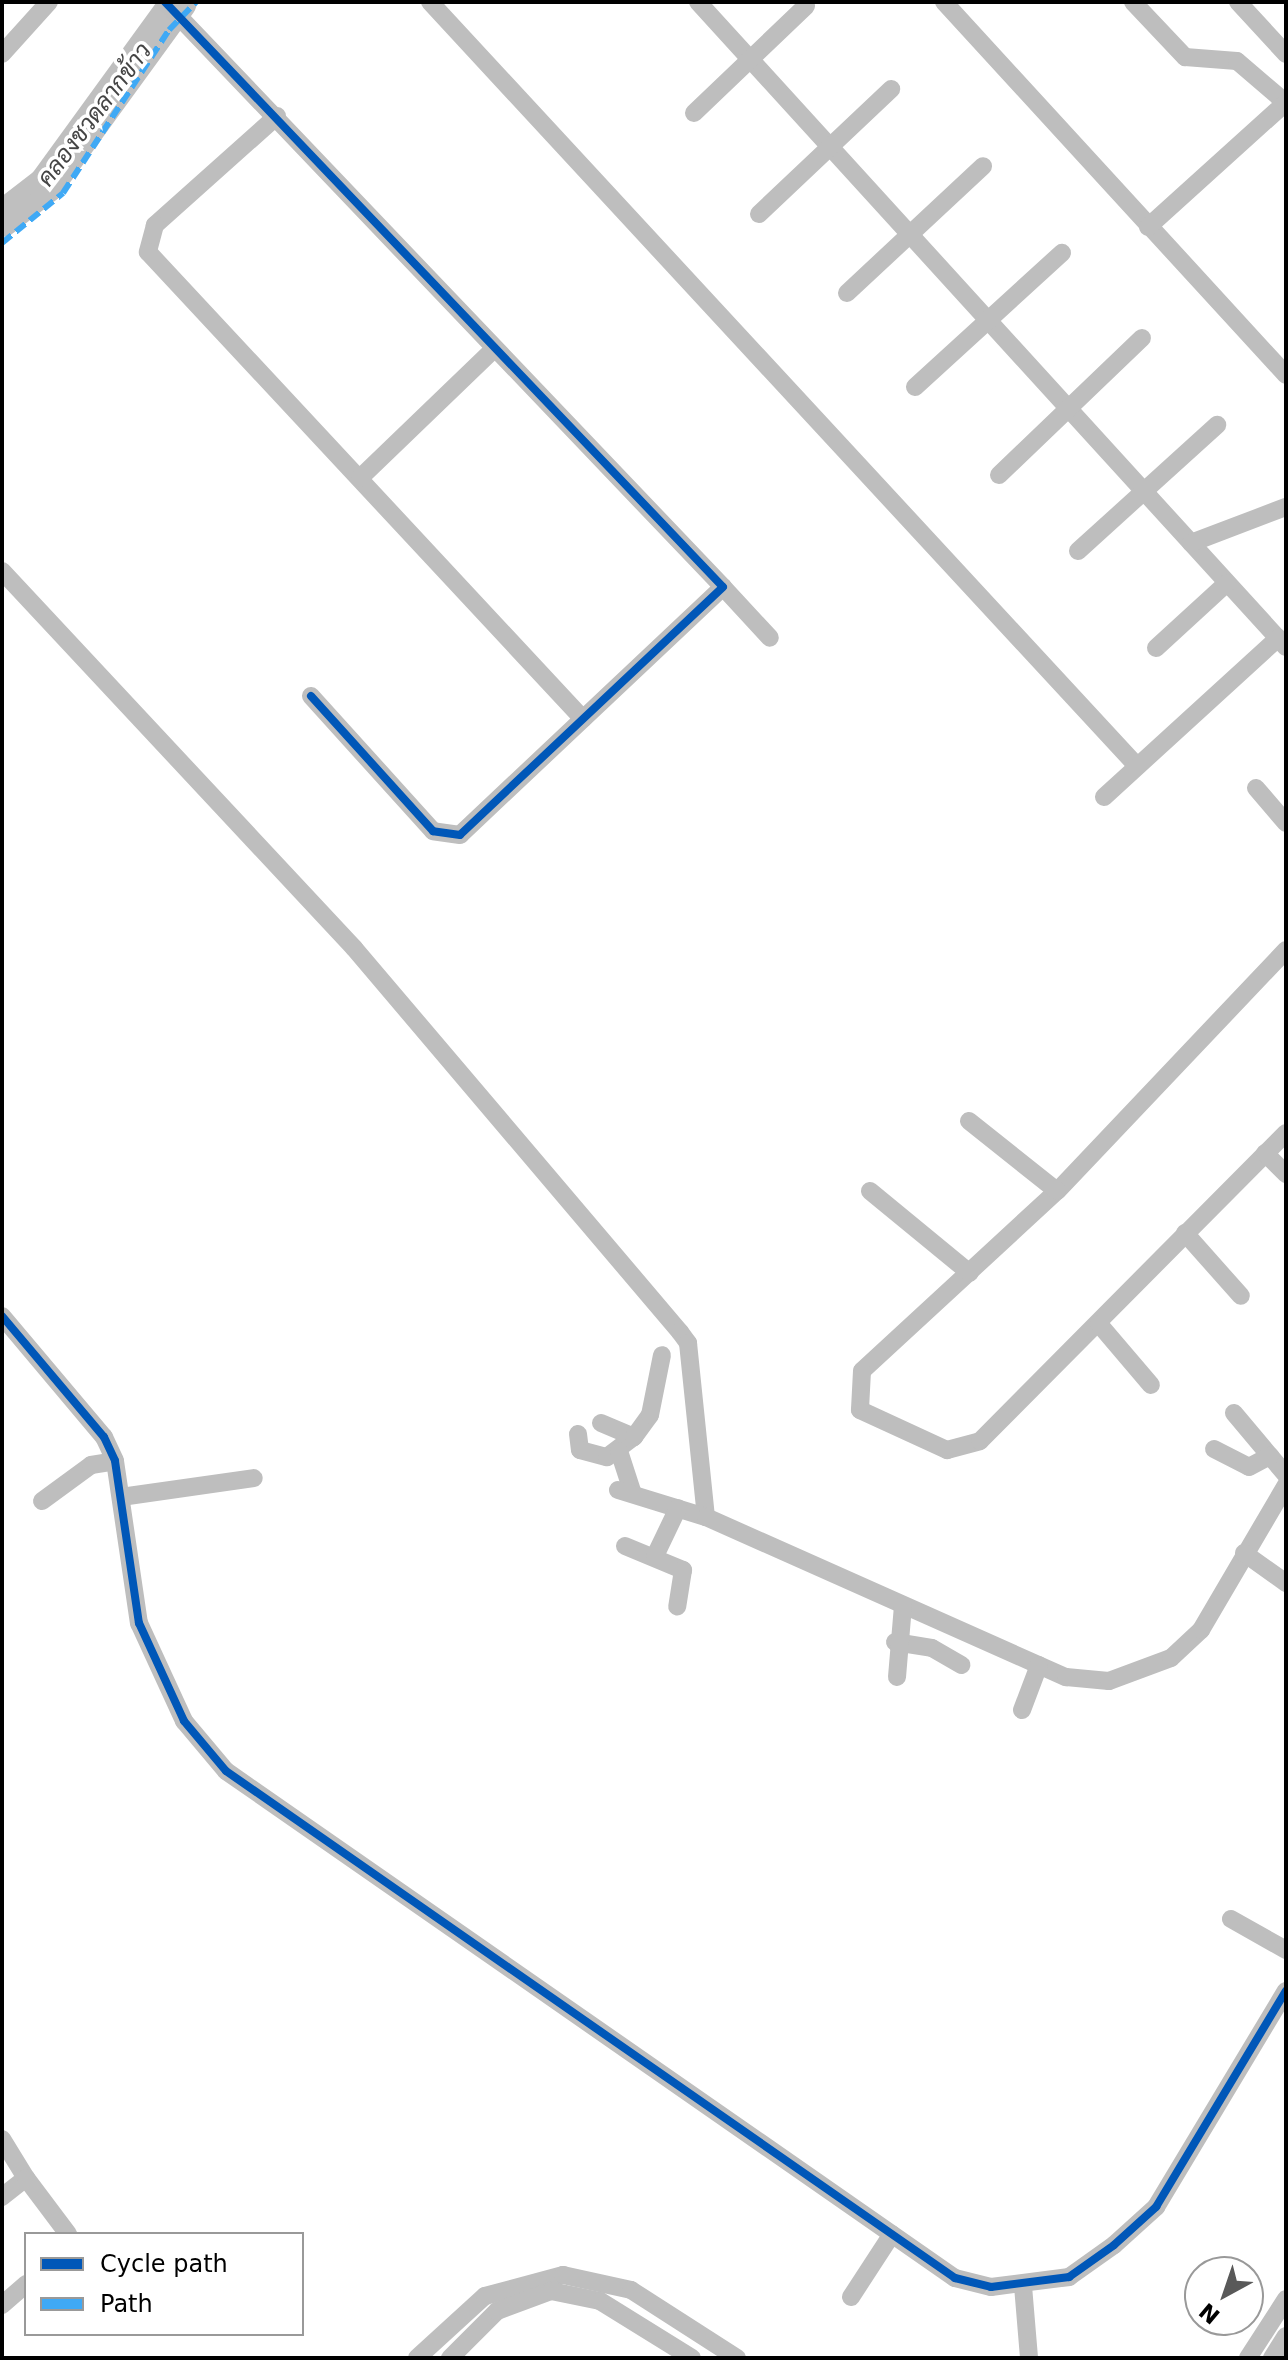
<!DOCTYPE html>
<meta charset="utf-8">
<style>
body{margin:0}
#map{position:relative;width:1288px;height:2360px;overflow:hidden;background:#fff;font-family:"DejaVu Sans",Sarabun,sans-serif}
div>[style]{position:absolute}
.river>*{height:36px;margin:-18px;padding:0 18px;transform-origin:18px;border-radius:18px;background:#bfbfbf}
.minor>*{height:18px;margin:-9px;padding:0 9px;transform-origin:9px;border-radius:9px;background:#bebebe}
.quiet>*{height:6px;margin-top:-3px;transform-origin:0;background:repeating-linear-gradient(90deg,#3fa9f5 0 12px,transparent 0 18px)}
.cycleway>*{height:8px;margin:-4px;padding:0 4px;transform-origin:4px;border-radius:4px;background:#0057b8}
span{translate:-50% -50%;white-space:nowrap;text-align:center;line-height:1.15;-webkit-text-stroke:7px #fff;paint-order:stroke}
.water-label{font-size:24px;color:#444;font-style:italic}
.frame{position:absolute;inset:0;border:4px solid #000;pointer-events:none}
.legend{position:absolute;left:24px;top:2232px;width:280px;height:104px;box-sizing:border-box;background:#fff;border:2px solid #999;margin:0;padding:10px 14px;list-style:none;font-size:24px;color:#000}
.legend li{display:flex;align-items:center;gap:16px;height:40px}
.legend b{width:40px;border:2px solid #999}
.north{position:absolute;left:1184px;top:2256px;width:80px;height:80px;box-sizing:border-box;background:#fff;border:2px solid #999;border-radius:50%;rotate:220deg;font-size:22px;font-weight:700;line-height:32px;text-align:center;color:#000}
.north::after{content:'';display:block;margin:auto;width:28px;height:36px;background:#595959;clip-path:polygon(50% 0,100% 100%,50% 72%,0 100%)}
</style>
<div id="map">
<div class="river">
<div style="left:2px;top:219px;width:56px;rotate:-37.7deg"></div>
<div style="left:46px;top:185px;width:226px;rotate:-54deg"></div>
</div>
<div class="minor">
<div style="left:165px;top:2px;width:808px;rotate:46.35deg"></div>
<div style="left:723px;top:587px;width:361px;rotate:136.7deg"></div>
<div style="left:460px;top:835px;width:27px;rotate:-172deg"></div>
<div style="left:433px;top:831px;width:182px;rotate:-132.1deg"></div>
<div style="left:430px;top:2px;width:1040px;rotate:47.22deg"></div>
<div style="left:698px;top:2px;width:873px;rotate:47.65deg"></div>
<div style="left:944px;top:2px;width:506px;rotate:47.48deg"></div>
<div style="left:1133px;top:2px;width:76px;rotate:46.6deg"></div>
<div style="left:1185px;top:57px;width:52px;rotate:4.4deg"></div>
<div style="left:1237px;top:61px;width:65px;rotate:40.6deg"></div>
<div style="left:1238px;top:2px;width:71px;rotate:47.3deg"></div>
<div style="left:2px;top:54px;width:70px;rotate:-47.9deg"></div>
<div style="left:694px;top:113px;width:155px;rotate:-43.7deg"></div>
<div style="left:277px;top:116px;width:164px;rotate:138.2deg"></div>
<div style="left:155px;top:225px;width:28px;rotate:105deg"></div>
<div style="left:148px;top:252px;width:638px;rotate:47.03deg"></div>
<div style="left:759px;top:214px;width:182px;rotate:-43.4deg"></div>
<div style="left:1148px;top:227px;width:185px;rotate:-42.1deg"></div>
<div style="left:847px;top:293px;width:186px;rotate:-43deg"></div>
<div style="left:915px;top:387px;width:199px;rotate:-42.4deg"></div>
<div style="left:999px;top:475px;width:198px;rotate:-43.8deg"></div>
<div style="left:360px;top:478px;width:187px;rotate:-43.9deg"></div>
<div style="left:1191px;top:543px;width:102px;rotate:-20.8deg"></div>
<div style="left:1078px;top:551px;width:188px;rotate:-42.2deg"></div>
<div style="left:2px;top:571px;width:516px;rotate:46.96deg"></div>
<div style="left:354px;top:948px;width:504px;rotate:49.67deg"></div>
<div style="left:680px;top:1332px;width:14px;rotate:54deg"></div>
<div style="left:688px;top:1343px;width:175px;rotate:84.1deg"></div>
<div style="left:723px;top:587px;width:69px;rotate:47.3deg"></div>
<div style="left:1156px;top:648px;width:96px;rotate:-42.5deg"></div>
<div style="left:1256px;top:788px;width:46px;rotate:49.4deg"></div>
<div style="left:1104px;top:797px;width:236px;rotate:-42.4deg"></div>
<div style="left:1286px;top:950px;width:332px;rotate:133.5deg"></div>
<div style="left:1057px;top:1191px;width:265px;rotate:137.3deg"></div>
<div style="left:862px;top:1371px;width:39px;rotate:93deg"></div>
<div style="left:860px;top:1410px;width:96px;rotate:24.7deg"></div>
<div style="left:947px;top:1450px;width:34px;rotate:-15deg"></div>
<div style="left:980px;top:1441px;width:434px;rotate:-45.2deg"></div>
<div style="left:969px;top:1121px;width:112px;rotate:38.5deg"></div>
<div style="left:1265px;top:1153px;width:30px;rotate:45deg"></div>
<div style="left:870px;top:1191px;width:129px;rotate:39.4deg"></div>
<div style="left:1185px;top:1233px;width:84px;rotate:48.4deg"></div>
<div style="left:2px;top:1316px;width:158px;rotate:49.9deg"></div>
<div style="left:104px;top:1437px;width:26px;rotate:65deg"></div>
<div style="left:115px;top:1461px;width:164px;rotate:81.6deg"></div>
<div style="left:139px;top:1623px;width:108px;rotate:65.3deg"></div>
<div style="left:184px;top:1721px;width:65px;rotate:50deg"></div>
<div style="left:226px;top:1771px;width:888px;rotate:34.82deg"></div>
<div style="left:955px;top:2278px;width:37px;rotate:14deg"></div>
<div style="left:991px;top:2287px;width:79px;rotate:-7.3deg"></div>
<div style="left:1069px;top:2277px;width:55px;rotate:-35.4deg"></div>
<div style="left:1114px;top:2245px;width:57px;rotate:-42.1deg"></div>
<div style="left:1156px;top:2207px;width:252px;rotate:-59deg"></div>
<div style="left:1099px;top:1324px;width:80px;rotate:49.6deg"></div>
<div style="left:1234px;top:1413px;width:81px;rotate:50deg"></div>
<div style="left:601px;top:1423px;width:36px;rotate:23deg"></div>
<div style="left:578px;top:1434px;width:16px;rotate:83deg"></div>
<div style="left:580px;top:1450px;width:28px;rotate:15deg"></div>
<div style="left:607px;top:1457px;width:34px;rotate:-37deg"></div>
<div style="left:634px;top:1437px;width:27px;rotate:-54deg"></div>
<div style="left:650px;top:1415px;width:61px;rotate:-78.7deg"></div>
<div style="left:1214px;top:1449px;width:39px;rotate:27deg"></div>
<div style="left:1249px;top:1467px;width:24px;rotate:-28deg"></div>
<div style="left:619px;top:1451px;width:45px;rotate:72deg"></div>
<div style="left:618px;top:1490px;width:92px;rotate:17.1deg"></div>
<div style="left:706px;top:1517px;width:394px;rotate:24deg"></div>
<div style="left:1066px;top:1677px;width:43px;rotate:5.3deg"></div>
<div style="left:1109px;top:1681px;width:66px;rotate:-20.4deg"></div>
<div style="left:1171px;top:1658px;width:41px;rotate:-43deg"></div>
<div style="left:1201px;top:1630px;width:168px;rotate:-59.6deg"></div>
<div style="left:121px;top:1497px;width:134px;rotate:-8.1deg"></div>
<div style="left:42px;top:1501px;width:61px;rotate:-36.3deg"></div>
<div style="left:91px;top:1465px;width:24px;rotate:-9deg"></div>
<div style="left:625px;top:1546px;width:63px;rotate:22.5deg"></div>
<div style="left:683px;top:1570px;width:37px;rotate:99deg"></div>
<div style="left:1244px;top:1553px;width:52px;rotate:35.5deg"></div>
<div style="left:655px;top:1556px;width:53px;rotate:-64.4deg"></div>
<div style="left:895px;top:1642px;width:37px;rotate:9deg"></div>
<div style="left:932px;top:1648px;width:34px;rotate:30deg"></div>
<div style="left:897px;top:1677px;width:72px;rotate:-85.2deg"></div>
<div style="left:1022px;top:1710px;width:48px;rotate:-69.3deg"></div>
<div style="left:1231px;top:1919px;width:63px;rotate:29.4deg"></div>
<div style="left:2px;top:2139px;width:46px;rotate:58.4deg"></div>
<div style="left:26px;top:2178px;width:31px;rotate:142deg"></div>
<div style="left:26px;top:2178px;width:70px;rotate:53.1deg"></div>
<div style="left:1023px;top:2286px;width:72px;rotate:85.2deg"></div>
<div style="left:851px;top:2297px;width:75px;rotate:-56.9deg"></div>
<div style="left:2px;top:2305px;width:32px;rotate:-41deg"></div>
<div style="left:417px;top:2358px;width:92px;rotate:-42.4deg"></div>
<div style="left:485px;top:2296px;width:81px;rotate:-15.1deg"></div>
<div style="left:563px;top:2275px;width:70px;rotate:12.4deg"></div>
<div style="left:631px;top:2290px;width:126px;rotate:32.7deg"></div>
<div style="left:450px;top:2358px;width:66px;rotate:-45deg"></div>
<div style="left:497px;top:2311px;width:58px;rotate:-20.3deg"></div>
<div style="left:551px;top:2291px;width:50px;rotate:11.5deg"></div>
<div style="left:600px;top:2301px;width:108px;rotate:31.8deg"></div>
<div style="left:1248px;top:2358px;width:70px;rotate:-57.2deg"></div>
<div style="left:1272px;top:2358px;width:26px;rotate:-58deg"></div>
</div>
<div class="quiet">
<div style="left:2px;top:243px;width:79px;rotate:-39.3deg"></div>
<div style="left:63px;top:193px;width:194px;rotate:-57deg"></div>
<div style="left:169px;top:30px;width:39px;rotate:-46deg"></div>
</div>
<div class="cycleway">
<div style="left:165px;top:2px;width:808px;rotate:46.35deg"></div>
<div style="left:723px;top:587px;width:361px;rotate:136.7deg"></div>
<div style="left:460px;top:835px;width:27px;rotate:-172deg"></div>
<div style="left:433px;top:831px;width:182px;rotate:-132.1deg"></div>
<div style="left:2px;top:1316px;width:158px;rotate:49.9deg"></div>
<div style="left:104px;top:1437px;width:26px;rotate:65deg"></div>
<div style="left:115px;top:1461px;width:164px;rotate:81.6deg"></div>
<div style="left:139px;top:1623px;width:108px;rotate:65.3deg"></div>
<div style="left:184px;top:1721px;width:65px;rotate:50deg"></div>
<div style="left:226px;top:1771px;width:888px;rotate:34.82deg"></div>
<div style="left:955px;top:2278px;width:37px;rotate:14deg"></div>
<div style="left:991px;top:2287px;width:79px;rotate:-7.3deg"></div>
<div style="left:1069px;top:2277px;width:55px;rotate:-35.4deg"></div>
<div style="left:1114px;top:2245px;width:57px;rotate:-42.1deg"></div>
<div style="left:1156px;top:2207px;width:252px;rotate:-59deg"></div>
</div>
<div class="water-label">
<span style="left:95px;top:115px;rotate:-53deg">คลองชวดลากข้าว</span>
</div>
<div class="frame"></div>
<ul class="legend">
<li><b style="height:10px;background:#0057b8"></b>Cycle path</li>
<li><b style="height:10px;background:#3fa9f5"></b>Path</li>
</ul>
<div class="north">N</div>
</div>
